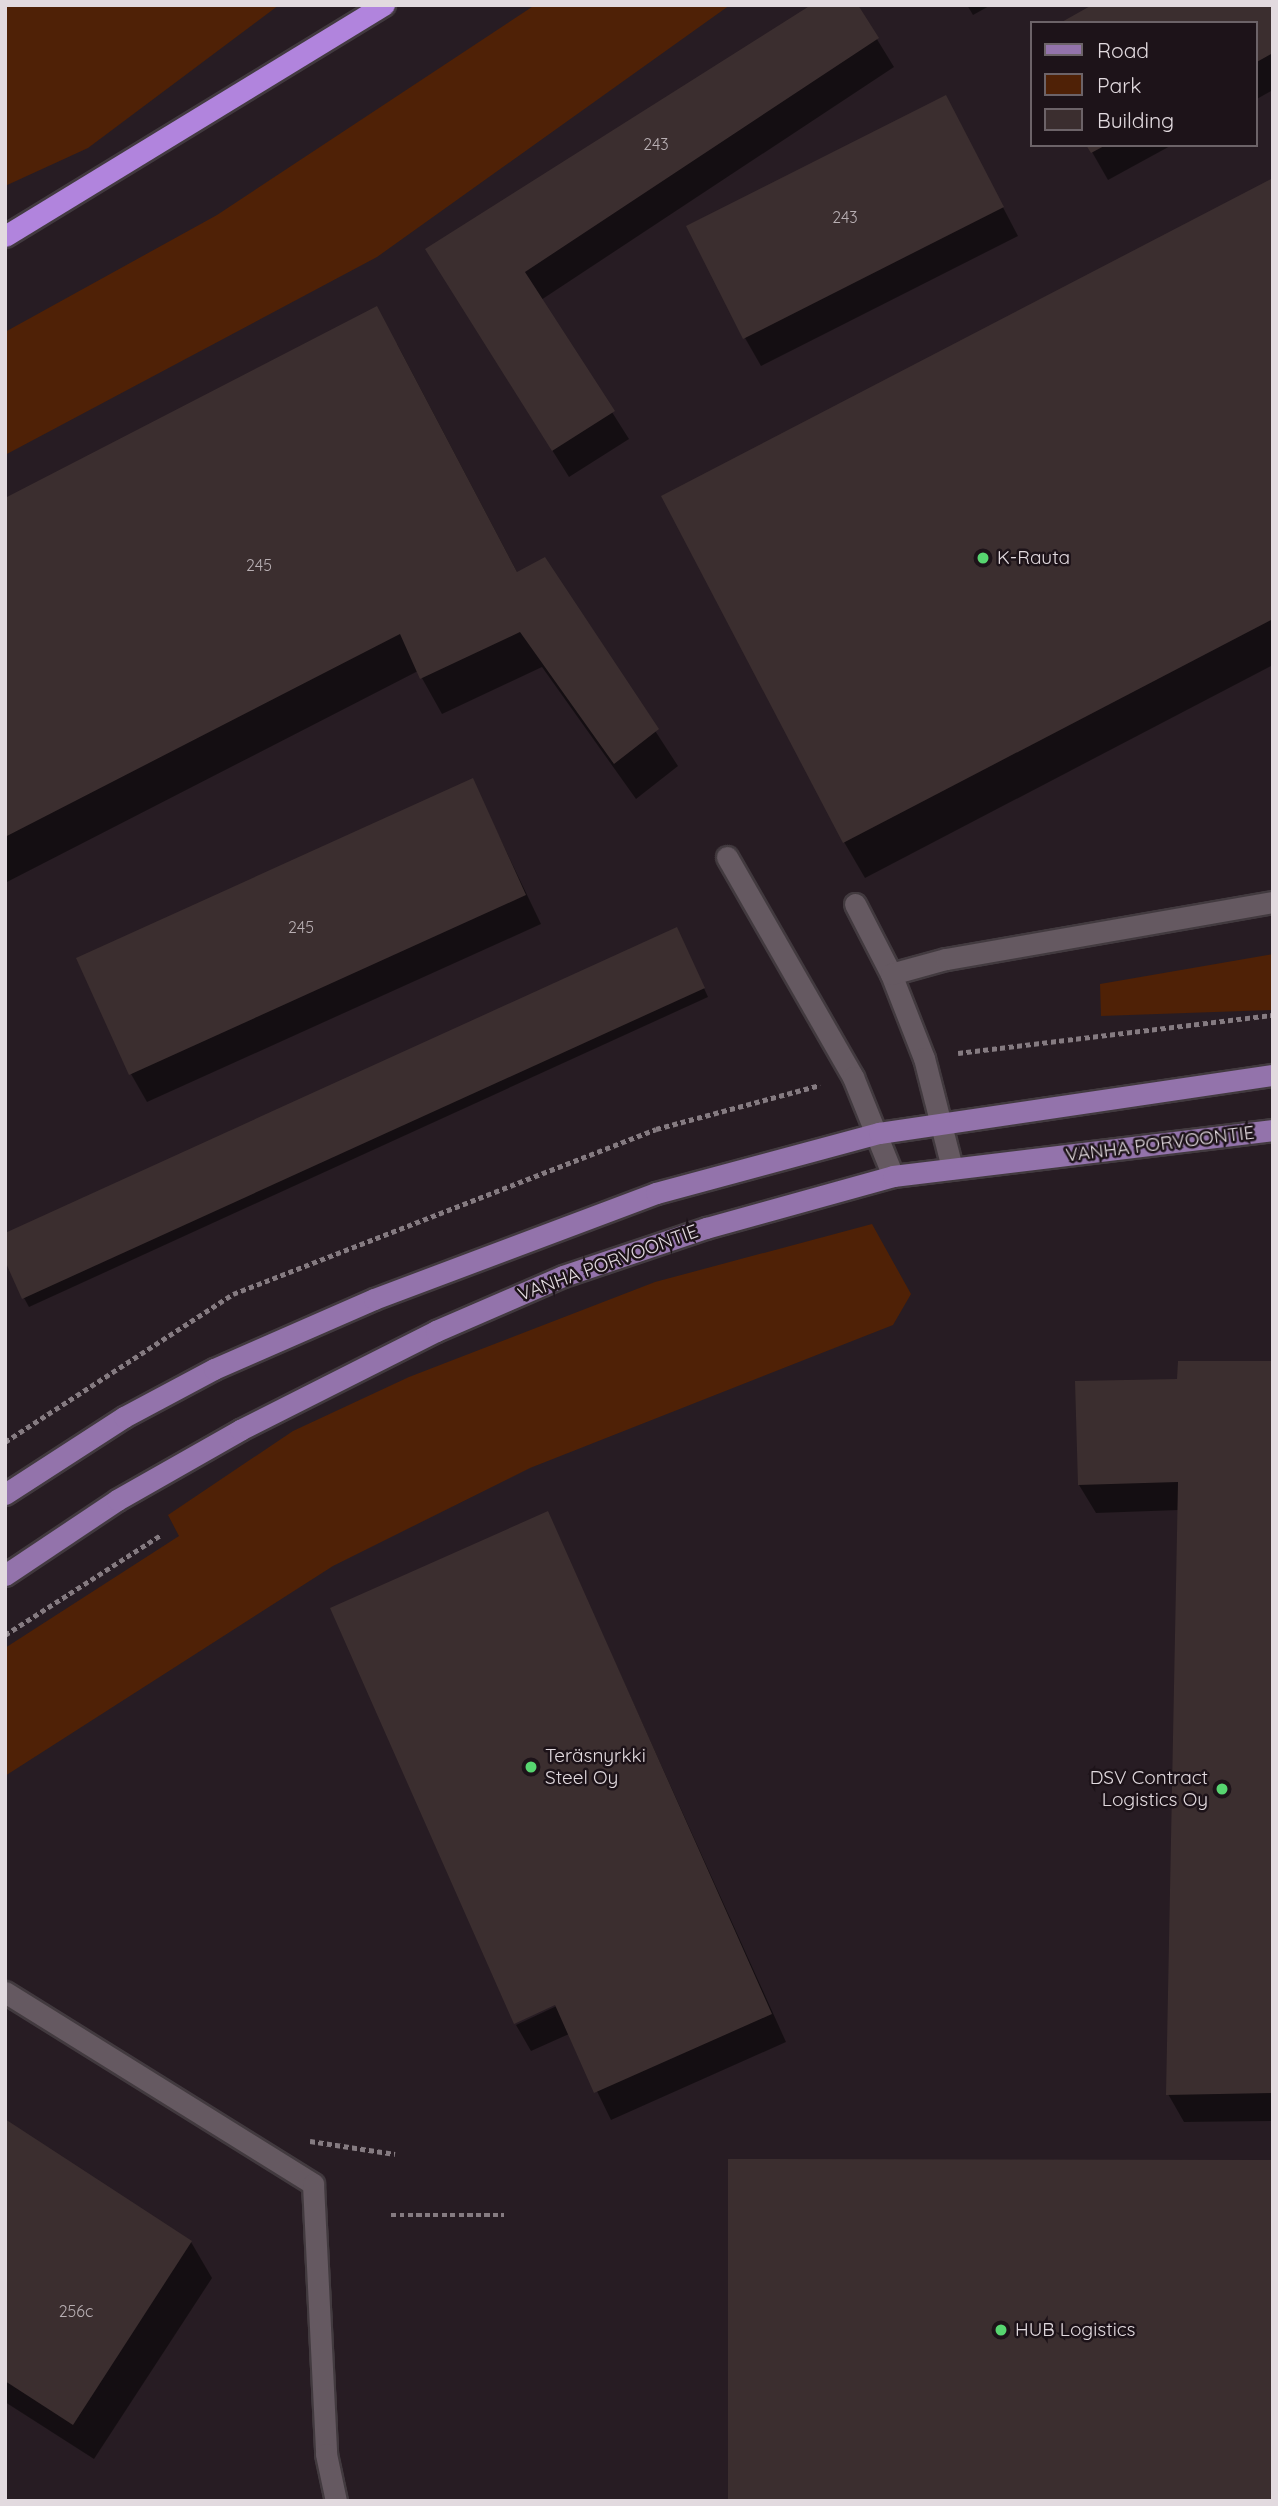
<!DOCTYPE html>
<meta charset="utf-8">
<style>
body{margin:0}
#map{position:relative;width:1278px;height:2506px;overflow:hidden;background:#271c23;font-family:Quicksand,sans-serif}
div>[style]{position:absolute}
.green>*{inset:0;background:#4f2106}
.shadow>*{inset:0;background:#0007}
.building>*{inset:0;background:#3b2e2f}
.path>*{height:4.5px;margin-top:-2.25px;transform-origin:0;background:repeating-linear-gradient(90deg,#857b81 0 5px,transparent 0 8.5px)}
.roads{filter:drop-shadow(2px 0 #423a3f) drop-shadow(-2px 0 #423a3f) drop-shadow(0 2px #423a3f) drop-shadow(0 -2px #423a3f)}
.minor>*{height:21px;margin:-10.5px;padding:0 10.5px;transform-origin:10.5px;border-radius:10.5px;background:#655961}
.major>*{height:21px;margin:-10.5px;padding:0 10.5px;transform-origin:10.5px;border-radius:10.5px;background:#9373ab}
.highway>*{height:21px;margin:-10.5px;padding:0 10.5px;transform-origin:10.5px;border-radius:10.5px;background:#b184dd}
.dots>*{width:19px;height:19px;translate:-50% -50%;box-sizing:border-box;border:4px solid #1d1319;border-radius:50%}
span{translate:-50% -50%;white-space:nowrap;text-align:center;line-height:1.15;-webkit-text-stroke:5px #1d1319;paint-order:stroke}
.number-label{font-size:16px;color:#b8afb3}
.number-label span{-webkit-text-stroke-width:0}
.poi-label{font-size:19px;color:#e2dadf}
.left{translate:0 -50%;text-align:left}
.right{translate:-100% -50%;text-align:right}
.street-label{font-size:19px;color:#e2dadf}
.frame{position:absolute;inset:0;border:7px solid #e2dadf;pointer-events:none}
.legend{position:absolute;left:1030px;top:21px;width:228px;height:126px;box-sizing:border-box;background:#1d1319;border:2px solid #6c6368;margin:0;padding:9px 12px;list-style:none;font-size:21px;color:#e2dadf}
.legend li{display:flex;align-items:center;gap:14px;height:35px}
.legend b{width:35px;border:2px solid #6c6368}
</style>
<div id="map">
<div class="green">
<div style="clip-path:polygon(5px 5px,279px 5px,88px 148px,5px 186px)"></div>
<div style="clip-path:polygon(535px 5px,730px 5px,377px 257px,5px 455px,5px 332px,217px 215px)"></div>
<div style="clip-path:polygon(1273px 954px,1273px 1010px,1101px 1016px,1100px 984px)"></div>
<div style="clip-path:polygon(872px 1224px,911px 1294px,893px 1325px,530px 1468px,333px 1566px,5px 1776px,5px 1648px,179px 1536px,168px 1515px,293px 1431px,409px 1377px,655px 1282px)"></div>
</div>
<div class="shadow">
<div style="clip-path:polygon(856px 5px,894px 67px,541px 300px,629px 439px,569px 477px,444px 278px)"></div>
<div style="clip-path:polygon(967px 5px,991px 5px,973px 15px)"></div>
<div style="clip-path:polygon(1273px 5px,1273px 90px,1255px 100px,1255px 23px)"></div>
<div style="clip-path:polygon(945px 97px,1018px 236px,761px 366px,745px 338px)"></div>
<div style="clip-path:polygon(1088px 145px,1172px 145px,1108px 180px)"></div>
<div style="clip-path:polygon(1273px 180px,1273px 665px,865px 878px,844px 842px)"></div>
<div style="clip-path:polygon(397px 344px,518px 574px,544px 560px,678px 766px,636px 799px,542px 667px,442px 714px,418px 671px,5px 883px,5px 500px)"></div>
<div style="clip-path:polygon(472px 780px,541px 924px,147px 1102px,131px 1074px)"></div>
<div style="clip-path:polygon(681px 938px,708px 997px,29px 1307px,24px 1298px)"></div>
<div style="clip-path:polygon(1273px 1363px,1273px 2121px,1184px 2122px,1168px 2094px,1179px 1510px,1096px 1513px,1079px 1485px,1179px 1381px)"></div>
<div style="clip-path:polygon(548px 1514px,786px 2042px,611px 2120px,569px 2034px,531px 2051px,516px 2025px,563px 2003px)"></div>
<div style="clip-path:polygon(5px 2121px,191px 2242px,212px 2278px,94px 2459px,5px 2402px)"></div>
</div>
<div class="building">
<div style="clip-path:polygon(811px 5px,858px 5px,879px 38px,525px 272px,615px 411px,552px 451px,425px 249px)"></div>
<div style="clip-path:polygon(1092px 5px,1273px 5px,1273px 53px,1255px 63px,1255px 23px,1060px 23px)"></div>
<div style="clip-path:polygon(946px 95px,1004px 207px,743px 339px,686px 226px)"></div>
<div style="clip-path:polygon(1086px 145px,1106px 145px,1091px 153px)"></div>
<div style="clip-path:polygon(1273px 178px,1273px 619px,843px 843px,661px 496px)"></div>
<div style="clip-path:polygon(377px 306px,517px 572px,545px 557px,659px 729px,614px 764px,520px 632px,420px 679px,400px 634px,5px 837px,5px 498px)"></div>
<div style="clip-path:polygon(473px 778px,526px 895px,129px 1075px,76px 958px)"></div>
<div style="clip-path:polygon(677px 927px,705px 988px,22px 1299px,5px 1261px,5px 1233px)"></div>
<div style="clip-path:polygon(1178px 1361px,1273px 1361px,1273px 2093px,1166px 2095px,1178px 1482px,1078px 1485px,1075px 1381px,1177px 1379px)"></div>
<div style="clip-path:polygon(548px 1511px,772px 2014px,594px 2093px,555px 2005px,514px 2024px,330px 1608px)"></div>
<div style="clip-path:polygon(5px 2119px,192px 2241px,73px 2425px,5px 2381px)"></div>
<div style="clip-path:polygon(728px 2159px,1273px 2160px,1273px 2501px,728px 2501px)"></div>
</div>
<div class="path">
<div style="left:958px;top:1053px;width:317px;rotate:-6.9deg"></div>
<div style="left:5px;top:1442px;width:272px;rotate:-33deg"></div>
<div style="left:233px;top:1294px;width:454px;rotate:-21.3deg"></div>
<div style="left:656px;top:1129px;width:170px;rotate:-15deg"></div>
<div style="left:5px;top:1635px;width:185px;rotate:-32.7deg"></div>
<div style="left:310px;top:2141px;width:86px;rotate:8.7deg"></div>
<div style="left:391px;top:2215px;width:113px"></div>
</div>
<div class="roads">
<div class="minor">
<div style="left:727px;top:857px;width:254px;rotate:60.2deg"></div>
<div style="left:853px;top:1077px;width:107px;rotate:68deg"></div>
<div style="left:855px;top:904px;width:79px;rotate:62.8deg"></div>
<div style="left:891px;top:974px;width:90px;rotate:68.6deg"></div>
<div style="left:924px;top:1058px;width:114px;rotate:75.7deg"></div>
<div style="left:891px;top:974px;width:57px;rotate:-15.3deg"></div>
<div style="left:946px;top:959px;width:332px;rotate:-9.9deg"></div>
<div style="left:5px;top:1992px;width:363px;rotate:31.9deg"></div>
<div style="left:313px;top:2184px;width:270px;rotate:87.2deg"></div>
<div style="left:326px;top:2454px;width:48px;rotate:78deg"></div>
</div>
<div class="major">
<div style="left:5px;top:1494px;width:142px;rotate:-32.9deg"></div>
<div style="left:124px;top:1417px;width:102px;rotate:-28.1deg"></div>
<div style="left:214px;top:1369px;width:175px;rotate:-23.6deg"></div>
<div style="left:374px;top:1299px;width:301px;rotate:-20.6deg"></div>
<div style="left:656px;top:1193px;width:231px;rotate:-15.1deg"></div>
<div style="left:879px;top:1133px;width:398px;rotate:-8.4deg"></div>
<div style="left:5px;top:1575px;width:135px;rotate:-33.8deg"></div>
<div style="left:117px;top:1500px;width:142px;rotate:-29.6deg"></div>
<div style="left:240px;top:1430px;width:220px;rotate:-26.8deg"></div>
<div style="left:436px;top:1331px;width:138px;rotate:-23.4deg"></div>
<div style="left:563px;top:1276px;width:151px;rotate:-18.6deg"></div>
<div style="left:706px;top:1228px;width:194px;rotate:-15.5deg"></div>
<div style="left:893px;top:1176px;width:383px;rotate:-6.9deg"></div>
</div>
<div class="highway">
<div style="left:5px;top:236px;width:444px;rotate:-31.4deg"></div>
</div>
</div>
<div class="dots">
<div style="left:983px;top:558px;background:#57d570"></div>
<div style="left:531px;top:1767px;background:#57d570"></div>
<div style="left:1222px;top:1789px;background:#57d570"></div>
<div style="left:1001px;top:2330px;background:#57d570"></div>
</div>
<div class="number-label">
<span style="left:656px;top:144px">243</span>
<span style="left:845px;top:217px">243</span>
<span style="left:259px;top:565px">245</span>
<span style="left:301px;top:927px">245</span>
<span style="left:76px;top:2311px">256c</span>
</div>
<div class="poi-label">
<span class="left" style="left:997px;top:558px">K-Rauta</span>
<span class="left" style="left:545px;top:1767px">Teräsnyrkki<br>Steel Oy</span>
<span class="right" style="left:1208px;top:1789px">DSV Contract<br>Logistics Oy</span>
<span class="left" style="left:1015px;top:2330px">HUB Logistics</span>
</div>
<div class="street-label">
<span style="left:1160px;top:1144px;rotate:-7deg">VANHA PORVOONTIE</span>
<span style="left:608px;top:1263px;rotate:-20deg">VANHA PORVOONTIE</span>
</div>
<div class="frame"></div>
<ul class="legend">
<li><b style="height:9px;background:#9373ab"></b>Road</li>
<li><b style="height:19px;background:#4f2106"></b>Park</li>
<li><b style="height:19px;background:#3b2e2f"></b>Building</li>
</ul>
</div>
